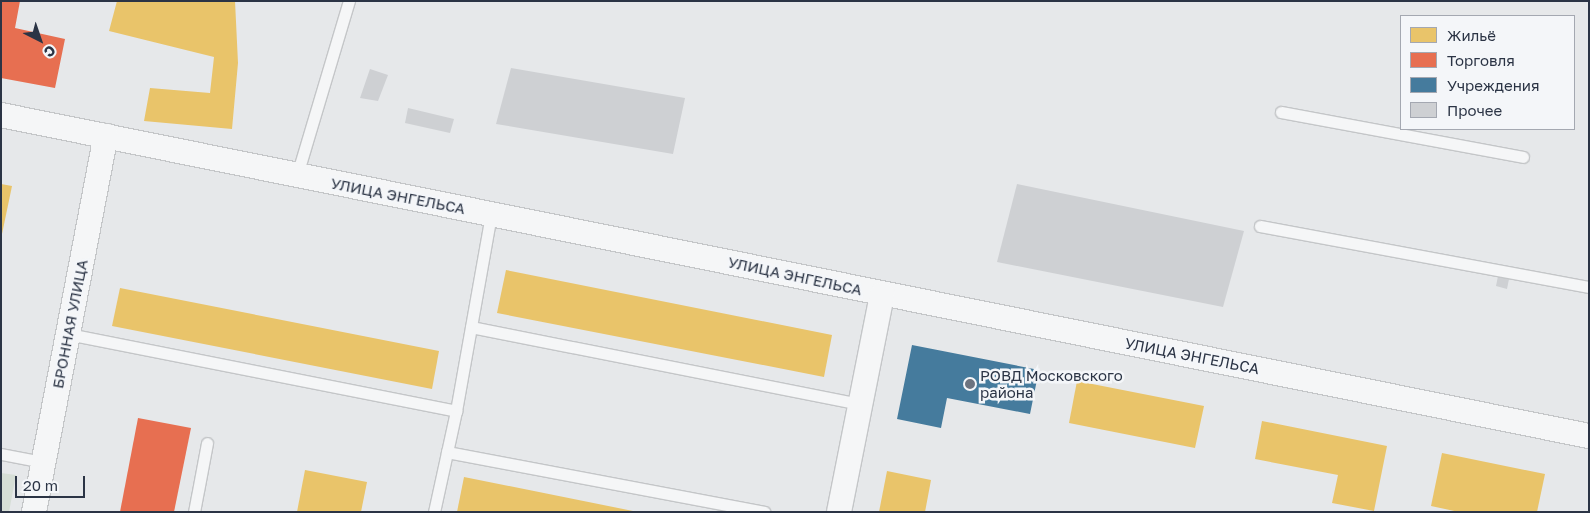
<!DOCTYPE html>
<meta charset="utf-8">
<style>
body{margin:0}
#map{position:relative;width:1590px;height:513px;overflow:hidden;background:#e6e8ea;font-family:"Golos Text",sans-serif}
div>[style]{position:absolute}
.green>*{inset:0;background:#d6ded6}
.homes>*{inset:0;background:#e9c46a}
.shops>*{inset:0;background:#e76f51}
.public>*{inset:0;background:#457b9d}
.building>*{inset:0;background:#ced0d3}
.roads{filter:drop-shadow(1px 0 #c4c6c8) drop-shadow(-1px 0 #c4c6c8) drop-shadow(0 1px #c4c6c8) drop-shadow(0 -1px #c4c6c8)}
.lane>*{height:11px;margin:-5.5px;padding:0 5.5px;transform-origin:5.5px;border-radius:5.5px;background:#f5f6f7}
.street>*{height:24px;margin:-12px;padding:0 12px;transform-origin:12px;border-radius:12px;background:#f5f6f7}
.dots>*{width:14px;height:14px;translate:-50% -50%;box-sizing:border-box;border:2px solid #f4f6f9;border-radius:50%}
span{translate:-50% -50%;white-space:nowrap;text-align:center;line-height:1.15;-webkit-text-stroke:5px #f4f6f9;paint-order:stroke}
.street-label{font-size:15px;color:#2b3445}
.poi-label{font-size:15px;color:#2b3445}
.left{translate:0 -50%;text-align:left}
.frame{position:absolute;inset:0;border:2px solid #2b3445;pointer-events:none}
.legend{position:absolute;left:1400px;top:15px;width:175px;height:115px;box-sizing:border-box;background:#f4f6f9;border:1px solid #a4a8b1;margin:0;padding:6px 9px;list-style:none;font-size:15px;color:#2b3445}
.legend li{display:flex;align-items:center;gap:10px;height:25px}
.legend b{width:25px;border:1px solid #a4a8b1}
.north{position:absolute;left:15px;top:15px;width:50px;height:50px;-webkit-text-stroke:4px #f4f6f9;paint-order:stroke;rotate:139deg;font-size:14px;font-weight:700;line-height:20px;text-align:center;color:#2b3445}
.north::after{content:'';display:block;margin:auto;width:18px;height:22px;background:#2b3445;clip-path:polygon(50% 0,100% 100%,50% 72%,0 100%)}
.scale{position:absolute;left:15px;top:476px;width:70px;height:22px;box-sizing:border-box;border:2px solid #2b3445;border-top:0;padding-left:6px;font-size:15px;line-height:18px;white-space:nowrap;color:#2b3445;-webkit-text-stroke:4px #f4f6f9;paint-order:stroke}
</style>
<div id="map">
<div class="green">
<div style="clip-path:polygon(1px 473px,16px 475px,9px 512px,1px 512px)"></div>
</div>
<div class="homes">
<div style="clip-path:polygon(117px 1px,235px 1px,238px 63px,232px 129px,144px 121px,150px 88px,210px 93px,214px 57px,109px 31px)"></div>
<div style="clip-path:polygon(1px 184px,12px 186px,2px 234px,1px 234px)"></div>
<div style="clip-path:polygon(506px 270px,832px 335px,824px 377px,497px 313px)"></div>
<div style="clip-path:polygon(120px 288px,439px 351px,432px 389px,112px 326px)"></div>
<div style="clip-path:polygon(1077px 381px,1204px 406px,1195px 448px,1069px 423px)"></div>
<div style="clip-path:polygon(1262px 421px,1387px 446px,1374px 511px,1332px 503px,1338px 475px,1255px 459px)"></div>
<div style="clip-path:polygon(1442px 453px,1545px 474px,1537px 512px,1459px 512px,1431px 506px)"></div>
<div style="clip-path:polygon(305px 470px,367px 482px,361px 512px,297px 512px)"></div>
<div style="clip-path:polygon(887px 471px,931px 480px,925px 512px,879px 512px)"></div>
<div style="clip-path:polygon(464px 477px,633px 511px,633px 512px,457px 512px)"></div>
</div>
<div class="shops">
<div style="clip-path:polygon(1px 1px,20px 1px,15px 28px,65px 39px,55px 88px,1px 78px)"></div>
<div style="clip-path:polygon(138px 418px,191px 428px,174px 512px,120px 512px)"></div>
</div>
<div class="public">
<div style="clip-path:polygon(912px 345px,1039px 370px,1030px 414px,947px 398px,941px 428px,897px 419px)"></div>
</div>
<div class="building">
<div style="clip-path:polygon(511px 68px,685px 98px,673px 154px,496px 124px)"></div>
<div style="clip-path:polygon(370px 69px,388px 75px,378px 101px,360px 98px)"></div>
<div style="clip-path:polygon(408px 108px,454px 119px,450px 133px,405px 123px)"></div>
<div style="clip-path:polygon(1017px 184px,1244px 231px,1223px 307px,997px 262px)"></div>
<div style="clip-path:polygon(1498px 276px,1509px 279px,1507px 289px,1496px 286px)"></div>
</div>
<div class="roads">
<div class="lane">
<div style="left:1281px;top:112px;width:246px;rotate:10.5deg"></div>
<div style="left:297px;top:175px;width:182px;rotate:-73.4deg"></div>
<div style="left:1260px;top:226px;width:335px;rotate:10.5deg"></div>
<div style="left:471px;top:327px;width:397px;rotate:11.2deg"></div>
<div style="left:68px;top:334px;width:396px;rotate:11.2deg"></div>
<div style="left:447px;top:452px;width:323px;rotate:10.7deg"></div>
<div style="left:1px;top:454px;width:43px;rotate:10.8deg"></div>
<div style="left:194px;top:512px;width:70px;rotate:-79.3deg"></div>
<div style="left:434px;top:512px;width:103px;rotate:-77.7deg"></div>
<div style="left:456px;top:411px;width:200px;rotate:-79.9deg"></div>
</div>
<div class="street">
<div style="left:1px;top:115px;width:1620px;rotate:11.43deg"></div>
<div style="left:34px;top:512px;width:383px;rotate:-79.2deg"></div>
<div style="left:839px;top:512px;width:222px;rotate:-78.8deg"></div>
</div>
</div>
<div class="dots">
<div style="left:970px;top:384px;background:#6c737f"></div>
</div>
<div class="street-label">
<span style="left:398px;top:196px;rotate:11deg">УЛИЦА ЭНГЕЛЬСА</span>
<span style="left:795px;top:276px;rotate:12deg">УЛИЦА ЭНГЕЛЬСА</span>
<span style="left:70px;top:324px;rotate:-79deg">БРОННАЯ УЛИЦА</span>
<span style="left:1192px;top:356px;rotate:11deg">УЛИЦА ЭНГЕЛЬСА</span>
</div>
<div class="poi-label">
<span class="left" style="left:980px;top:384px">РОВД Московского<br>района</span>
</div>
<div class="frame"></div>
<ul class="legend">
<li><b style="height:14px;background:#e9c46a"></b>Жильё</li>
<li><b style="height:14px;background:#e76f51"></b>Торговля</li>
<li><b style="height:14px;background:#457b9d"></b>Учреждения</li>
<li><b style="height:14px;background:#ced0d3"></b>Прочее</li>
</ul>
<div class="north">С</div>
<div class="scale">20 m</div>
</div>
